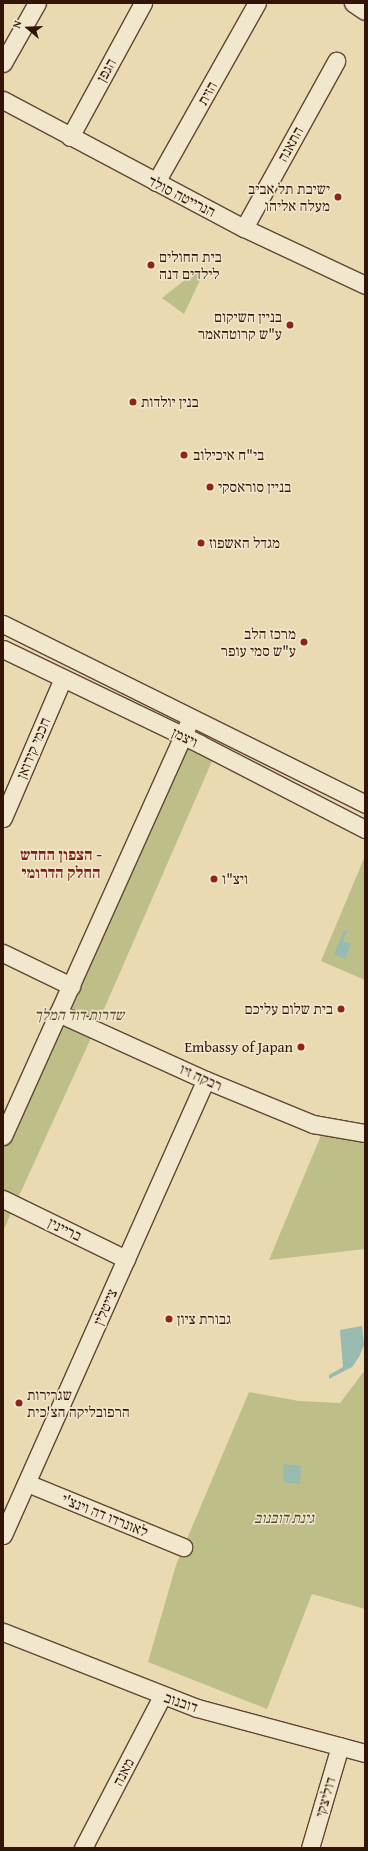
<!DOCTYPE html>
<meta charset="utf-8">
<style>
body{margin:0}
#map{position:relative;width:368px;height:1851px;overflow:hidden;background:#eadab2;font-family:"Gentium Book Plus","Frank Ruhl Libre",serif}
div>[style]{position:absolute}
.green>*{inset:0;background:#bdbe88}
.water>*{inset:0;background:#98bab0}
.roads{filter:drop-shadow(1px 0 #614632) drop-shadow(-1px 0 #614632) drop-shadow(0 1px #614632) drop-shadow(0 -1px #614632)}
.minor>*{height:17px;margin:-8.5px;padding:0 8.5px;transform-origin:8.5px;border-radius:8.5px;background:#f1e7cd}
.dots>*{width:11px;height:11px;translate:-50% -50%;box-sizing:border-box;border:2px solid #f1e7cd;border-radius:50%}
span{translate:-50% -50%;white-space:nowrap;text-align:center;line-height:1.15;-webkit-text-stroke:3px #f1e7cd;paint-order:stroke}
.street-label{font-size:15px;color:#331507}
.poi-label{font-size:15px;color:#331507}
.right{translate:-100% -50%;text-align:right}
.left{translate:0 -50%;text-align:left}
.park-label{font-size:15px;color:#5c482e;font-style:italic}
.neighbourhood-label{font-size:16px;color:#7a1f14;font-weight:700}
.frame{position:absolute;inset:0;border:4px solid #331507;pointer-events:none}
.north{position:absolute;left:8px;top:8px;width:40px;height:40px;-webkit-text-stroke:3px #f1e7cd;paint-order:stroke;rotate:289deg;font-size:11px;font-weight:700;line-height:16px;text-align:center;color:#331507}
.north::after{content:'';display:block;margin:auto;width:14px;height:18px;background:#331507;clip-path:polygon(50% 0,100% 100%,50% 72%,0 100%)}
</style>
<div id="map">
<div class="green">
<div style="clip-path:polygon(196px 271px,201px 278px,184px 314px,162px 298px)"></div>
<div style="clip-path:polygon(183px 736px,216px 752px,101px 1016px,3px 1231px,3px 1136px)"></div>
<div style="clip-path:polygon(365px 856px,365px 980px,321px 961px)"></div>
<div style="clip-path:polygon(322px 1133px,356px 1139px,365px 1144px,365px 1249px,269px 1260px)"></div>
<div style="clip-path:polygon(365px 1370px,365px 1609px,312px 1594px,267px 1709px,148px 1662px,176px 1565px,249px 1392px,299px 1401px,340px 1403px)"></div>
</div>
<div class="water">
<div style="clip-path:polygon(344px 930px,347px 931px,343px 941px,351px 944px,345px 959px,334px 954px)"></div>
<div style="clip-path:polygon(362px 1326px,364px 1345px,359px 1357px,352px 1367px,329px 1379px,329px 1375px,343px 1367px,340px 1330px)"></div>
<div style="clip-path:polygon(284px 1464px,301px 1466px,300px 1484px,283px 1482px)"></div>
</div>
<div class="roads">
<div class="minor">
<div style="left:353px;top:3px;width:14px;rotate:34deg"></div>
<div style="left:3px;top:63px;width:69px;rotate:-60.5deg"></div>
<div style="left:3px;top:100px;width:273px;rotate:28deg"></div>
<div style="left:244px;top:228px;width:134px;rotate:25.2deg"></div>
<div style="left:70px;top:137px;width:153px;rotate:-61.4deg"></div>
<div style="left:156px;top:182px;width:206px;rotate:-60.6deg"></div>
<div style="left:244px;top:228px;width:191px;rotate:-61.1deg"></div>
<div style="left:3px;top:624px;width:404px;rotate:26.4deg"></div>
<div style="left:3px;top:649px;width:219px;rotate:25.7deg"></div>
<div style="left:200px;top:744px;width:186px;rotate:27.3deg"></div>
<div style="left:3px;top:818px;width:152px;rotate:-66.8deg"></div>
<div style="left:3px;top:953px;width:76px;rotate:25.9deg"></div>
<div style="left:58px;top:1013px;width:162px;rotate:24.4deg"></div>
<div style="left:206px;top:1080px;width:116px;rotate:22.4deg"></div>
<div style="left:313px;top:1124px;width:53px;rotate:9.8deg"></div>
<div style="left:3px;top:1136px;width:458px;rotate:-65.8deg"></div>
<div style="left:3px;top:1199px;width:137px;rotate:26deg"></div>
<div style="left:27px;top:1483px;width:169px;rotate:22.3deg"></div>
<div style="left:3px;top:1535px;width:498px;rotate:-66deg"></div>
<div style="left:3px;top:1632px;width:208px;rotate:21.4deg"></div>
<div style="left:197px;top:1708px;width:174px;rotate:15deg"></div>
<div style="left:83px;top:1848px;width:171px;rotate:-62.5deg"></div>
<div style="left:310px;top:1848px;width:106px;rotate:-73.6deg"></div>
</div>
</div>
<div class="dots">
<div style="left:338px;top:197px;background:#8f2418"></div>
<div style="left:151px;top:265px;background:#8f2418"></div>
<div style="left:290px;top:325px;background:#8f2418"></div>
<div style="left:133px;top:402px;background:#8f2418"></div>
<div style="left:184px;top:455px;background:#8f2418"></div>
<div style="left:210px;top:487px;background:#8f2418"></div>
<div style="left:201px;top:543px;background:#8f2418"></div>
<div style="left:304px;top:642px;background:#8f2418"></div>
<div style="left:214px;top:879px;background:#8f2418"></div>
<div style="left:341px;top:1009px;background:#8f2418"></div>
<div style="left:301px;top:1047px;background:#8f2418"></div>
<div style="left:169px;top:1319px;background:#8f2418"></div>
<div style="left:19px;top:1403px;background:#8f2418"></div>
</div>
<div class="street-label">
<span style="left:106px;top:70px;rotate:-61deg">הגפן</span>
<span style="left:207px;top:93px;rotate:-61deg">הזית</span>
<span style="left:290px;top:144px;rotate:-61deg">התאנה</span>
<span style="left:182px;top:196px;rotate:27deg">הנרייטה סולד</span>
<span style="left:185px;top:737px;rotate:26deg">ויצמן</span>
<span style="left:33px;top:748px;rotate:-67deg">חכמי קירואן</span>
<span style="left:201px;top:1077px;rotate:24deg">רבקה זיו</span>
<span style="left:65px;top:1229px;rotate:26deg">בריינין</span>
<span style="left:105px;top:1307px;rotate:-66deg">צייטלין</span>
<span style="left:105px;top:1515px;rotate:22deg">לאונרדו דה וינצ'י</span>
<span style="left:181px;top:1702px;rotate:19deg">דובנוב</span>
<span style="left:123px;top:1772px;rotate:-63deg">מאנה</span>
<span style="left:325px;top:1797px;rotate:-74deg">דוליצקי</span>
</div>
<div class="poi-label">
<span class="right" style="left:330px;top:197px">ישיבת תל אביב<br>מעלה אליהו</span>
<span class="left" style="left:159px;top:265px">בית החולים<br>לילדים דנה</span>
<span class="right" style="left:282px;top:325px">בניין השיקום<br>ע"ש קרוטהאמר</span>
<span class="left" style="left:141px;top:402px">בנין יולדות</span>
<span class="left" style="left:193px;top:455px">בי"ח איכילוב</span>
<span class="left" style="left:218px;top:487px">בניין סוראסקי</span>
<span class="left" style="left:209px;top:543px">מגדל האשפוז</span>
<span class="right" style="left:296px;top:642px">מרכז הלב<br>ע"ש סמי עופר</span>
<span class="left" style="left:222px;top:879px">ויצ"ו</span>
<span class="right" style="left:333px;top:1009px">בית שלום עליכם</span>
<span class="right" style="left:293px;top:1047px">Embassy of Japan</span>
<span class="left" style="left:177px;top:1319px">גבורת ציון</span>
<span class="left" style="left:27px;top:1403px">שגרירות<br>הרפובליקה הצ'כית</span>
</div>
<div class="park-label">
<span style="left:79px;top:1015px">שדרות דוד המלך</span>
<span style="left:284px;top:1518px">גינת דובנוב</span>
</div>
<div class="neighbourhood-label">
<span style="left:61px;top:863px">הצפון החדש -<br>החלק הדרומי</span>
</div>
<div class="frame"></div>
<div class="north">N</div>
</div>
